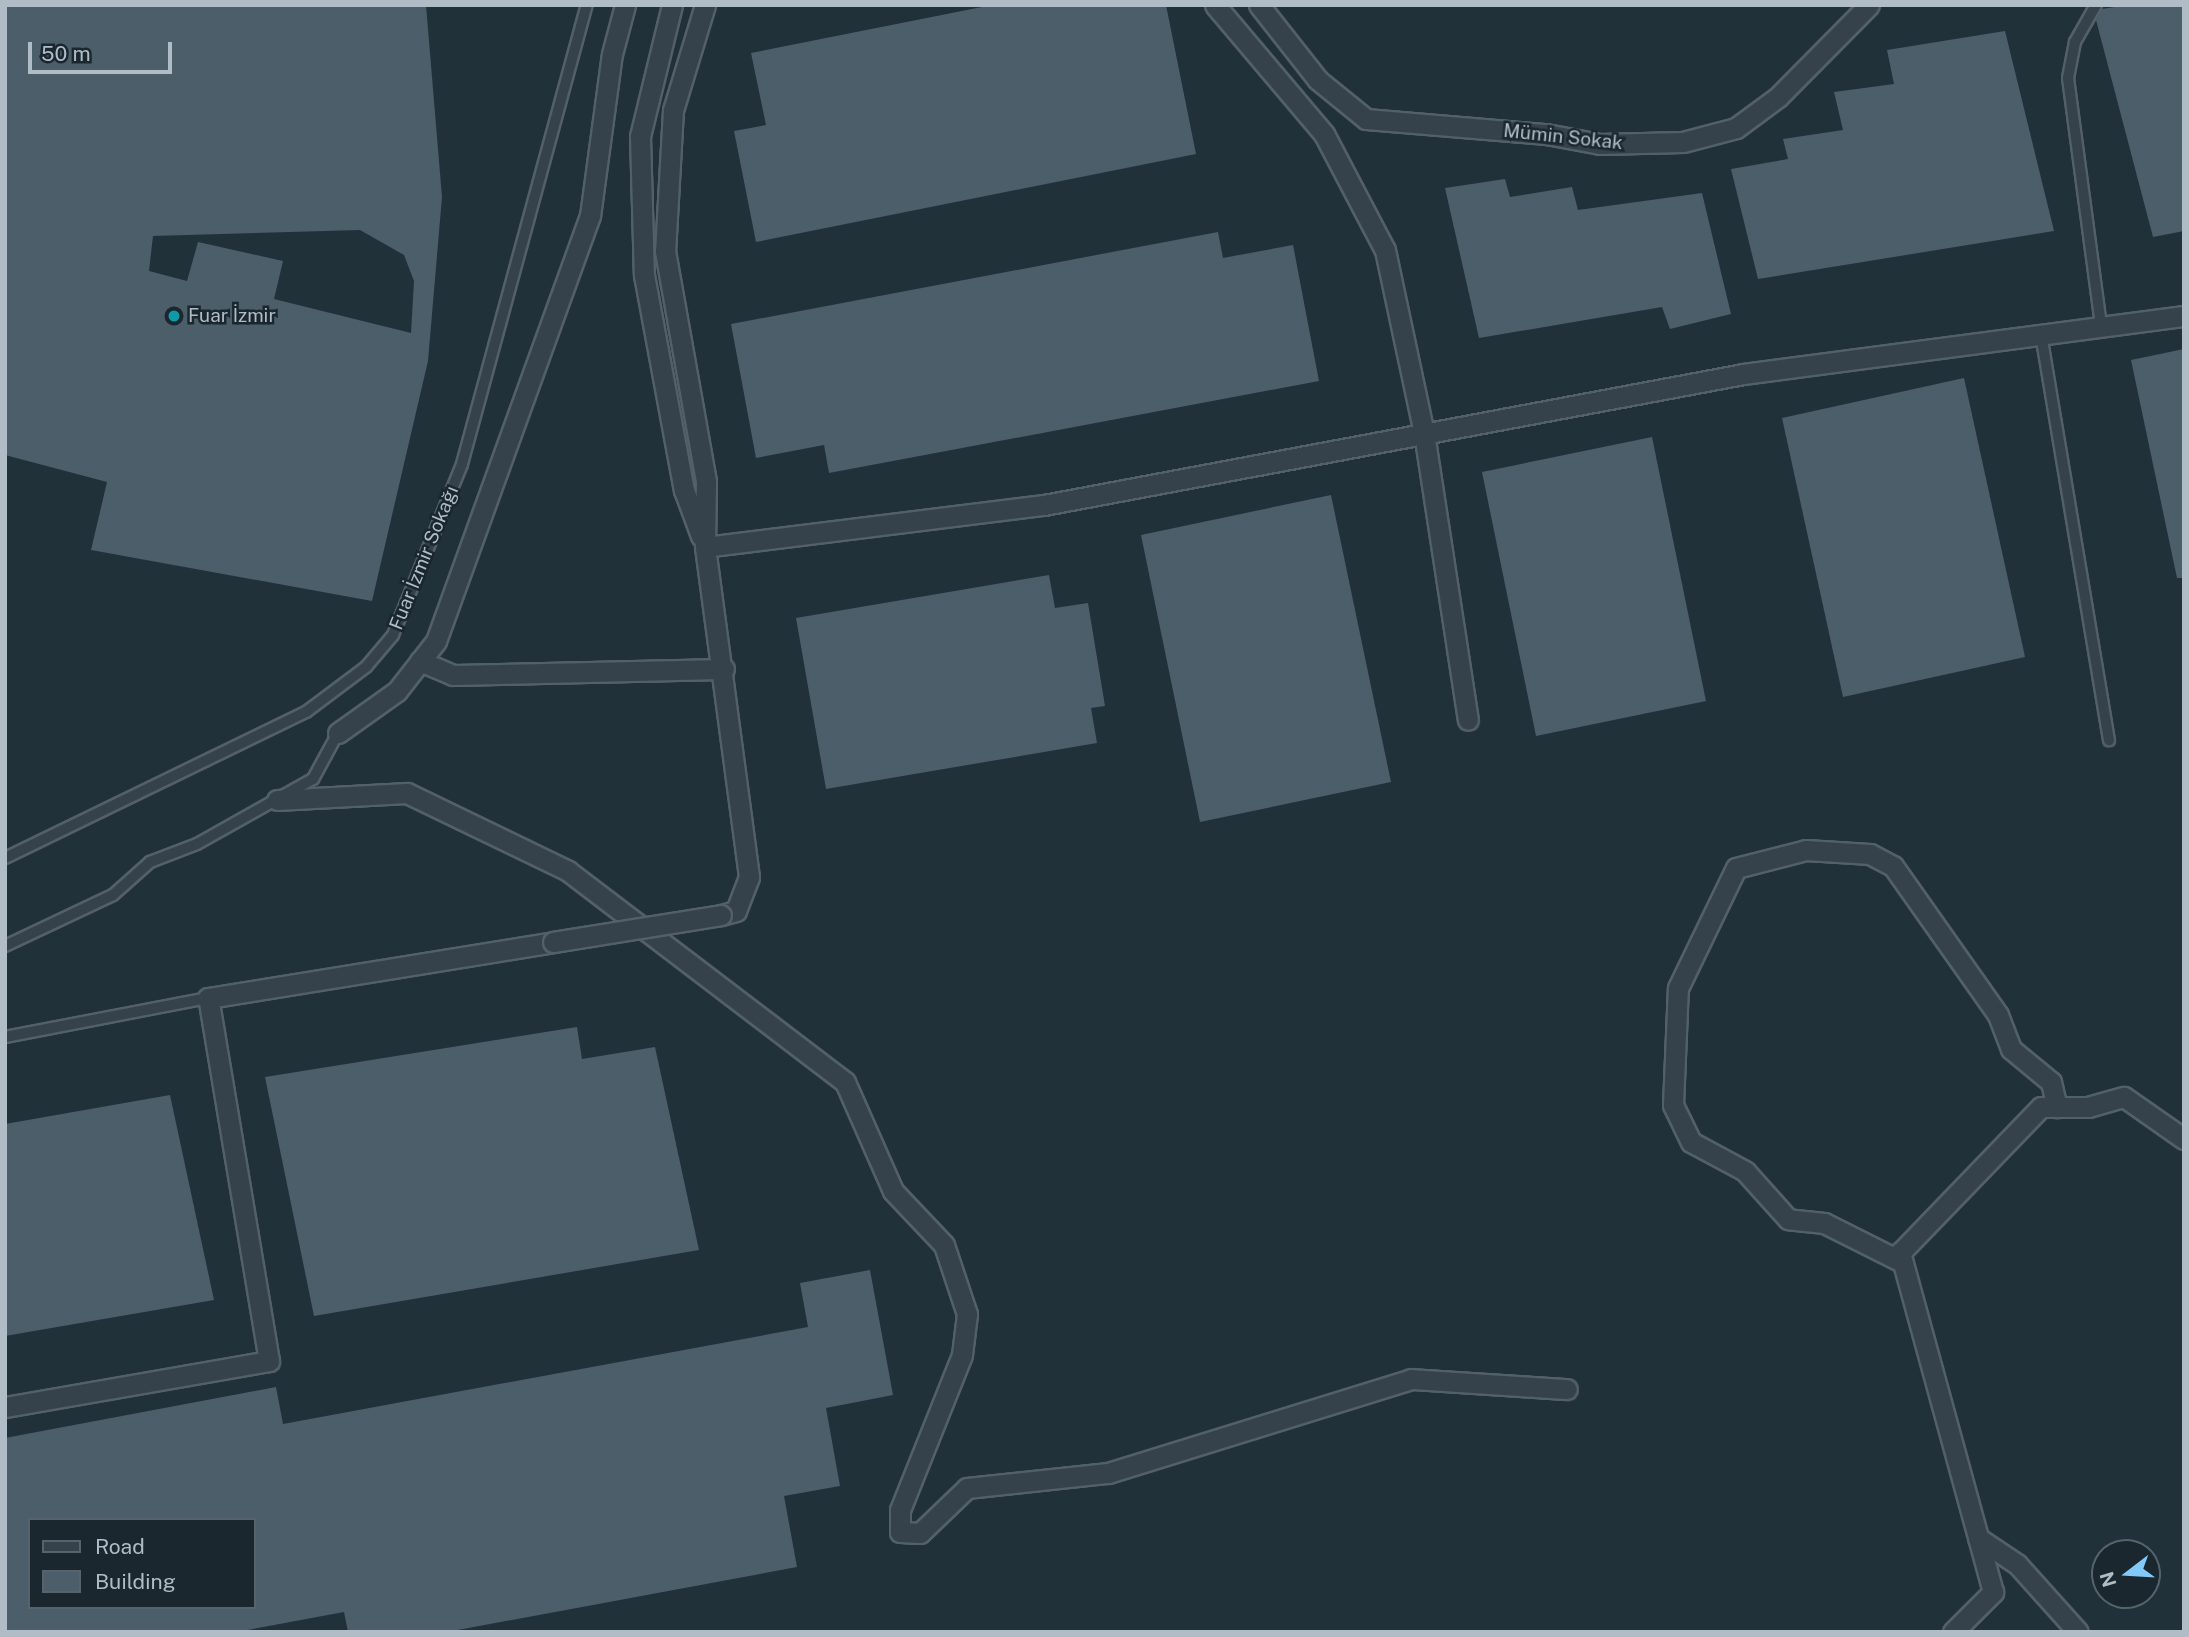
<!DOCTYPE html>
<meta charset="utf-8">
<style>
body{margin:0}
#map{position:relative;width:2189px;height:1637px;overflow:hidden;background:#21313a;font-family:"Public Sans",sans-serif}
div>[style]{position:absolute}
.building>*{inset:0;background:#4c5e69}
.roads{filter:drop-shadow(2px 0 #536068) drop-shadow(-2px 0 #536068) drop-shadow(0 2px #536068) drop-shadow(0 -2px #536068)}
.lane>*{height:10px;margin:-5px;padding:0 5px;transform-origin:5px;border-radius:5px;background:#35424b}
.street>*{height:19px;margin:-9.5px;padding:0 9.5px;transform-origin:9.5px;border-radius:9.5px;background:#35424b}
.bridges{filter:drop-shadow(2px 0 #536068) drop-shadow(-2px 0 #536068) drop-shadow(0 2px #536068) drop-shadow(0 -2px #536068)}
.street-bridge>*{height:19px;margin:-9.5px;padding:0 9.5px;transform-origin:9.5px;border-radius:9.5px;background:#35424b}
.dots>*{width:19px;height:19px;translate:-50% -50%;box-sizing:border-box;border:4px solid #1a272f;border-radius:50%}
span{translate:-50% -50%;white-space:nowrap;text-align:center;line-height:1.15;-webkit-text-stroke:5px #1a272f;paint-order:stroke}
.street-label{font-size:19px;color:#b0bdc7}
.poi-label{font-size:19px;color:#b0bdc7}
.left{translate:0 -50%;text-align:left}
.frame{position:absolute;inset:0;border:7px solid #b0bdc7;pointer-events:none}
.legend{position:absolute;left:28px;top:1518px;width:228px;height:91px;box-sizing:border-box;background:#1a272f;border:2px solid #56636c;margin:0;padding:9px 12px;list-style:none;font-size:21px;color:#b0bdc7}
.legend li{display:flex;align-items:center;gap:14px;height:35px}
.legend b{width:35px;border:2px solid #56636c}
.north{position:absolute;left:2091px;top:1539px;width:70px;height:70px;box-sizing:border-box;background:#1a272f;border:2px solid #56636c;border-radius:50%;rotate:253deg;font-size:19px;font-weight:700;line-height:28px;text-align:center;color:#b0bdc7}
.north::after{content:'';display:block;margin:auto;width:24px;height:32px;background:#82c9fa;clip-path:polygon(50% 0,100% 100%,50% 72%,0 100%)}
.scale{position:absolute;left:28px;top:42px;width:144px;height:32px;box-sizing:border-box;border:4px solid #b0bdc7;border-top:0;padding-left:9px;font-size:21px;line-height:24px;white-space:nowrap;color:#b0bdc7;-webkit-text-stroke:5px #1a272f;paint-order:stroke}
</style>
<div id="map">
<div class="building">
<div style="clip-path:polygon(evenodd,5px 5px,426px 5px,442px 197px,428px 361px,372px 601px,91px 550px,107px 482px,5px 455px,5px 5px,360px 230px,404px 255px,414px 281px,411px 333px,274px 299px,283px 261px,198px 242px,187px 281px,149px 271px,153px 236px,360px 230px)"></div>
<div style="clip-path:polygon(992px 5px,1166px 5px,1196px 154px,756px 242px,734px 131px,766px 125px,751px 53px)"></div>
<div style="clip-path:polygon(2127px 5px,2184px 5px,2184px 231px,2153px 237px,2096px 20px,2102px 9px)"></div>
<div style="clip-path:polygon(2005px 31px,2054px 231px,1758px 279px,1731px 169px,1788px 159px,1783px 139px,1843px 130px,1834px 92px,1894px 84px,1887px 50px)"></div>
<div style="clip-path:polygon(1505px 179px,1510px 197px,1572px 187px,1578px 210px,1702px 193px,1731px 314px,1670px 329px,1662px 307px,1479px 338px,1445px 188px)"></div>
<div style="clip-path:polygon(1218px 232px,1223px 258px,1293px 245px,1319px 381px,829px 473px,824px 445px,756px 458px,731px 324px)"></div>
<div style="clip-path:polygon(2184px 349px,2184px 578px,2177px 578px,2131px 360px)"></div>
<div style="clip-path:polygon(1964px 378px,2025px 657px,1843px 697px,1782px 418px)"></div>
<div style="clip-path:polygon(1652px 437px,1706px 701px,1536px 736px,1482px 472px)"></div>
<div style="clip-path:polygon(1331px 495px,1391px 782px,1200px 822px,1141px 535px)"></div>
<div style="clip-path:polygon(1049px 575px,1055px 608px,1088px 603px,1105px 706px,1091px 708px,1097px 743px,826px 789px,796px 618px)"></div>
<div style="clip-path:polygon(577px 1027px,582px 1059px,655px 1047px,699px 1250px,314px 1316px,265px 1077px)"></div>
<div style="clip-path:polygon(170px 1095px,214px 1300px,5px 1336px,5px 1124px)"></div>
<div style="clip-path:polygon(evenodd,870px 1270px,893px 1395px,826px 1408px,840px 1486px,784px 1496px,797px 1567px,447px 1632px,348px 1632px,344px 1612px,237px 1632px,5px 1632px,5px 1438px,276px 1387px,283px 1424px,808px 1327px,800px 1283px,870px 1270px,30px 1520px,254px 1520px,254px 1607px,30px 1607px,30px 1520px)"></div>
</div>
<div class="roads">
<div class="lane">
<div style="left:2096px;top:5px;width:43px;rotate:119.6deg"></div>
<div style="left:2075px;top:42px;width:37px;rotate:101deg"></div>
<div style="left:2068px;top:78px;width:250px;rotate:82.4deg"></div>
<div style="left:2041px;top:334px;width:412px;rotate:80.5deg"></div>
<div style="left:5px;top:858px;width:335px;rotate:-25.9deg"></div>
<div style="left:306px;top:712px;width:75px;rotate:-36.9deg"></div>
<div style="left:366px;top:667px;width:42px;rotate:-49.8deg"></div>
<div style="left:393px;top:635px;width:184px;rotate:-68deg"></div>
<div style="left:462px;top:464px;width:476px;rotate:-74.8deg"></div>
<div style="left:5px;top:946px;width:119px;rotate:-25.3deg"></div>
<div style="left:113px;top:895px;width:50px;rotate:-41.7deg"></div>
<div style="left:150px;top:862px;width:50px;rotate:-21deg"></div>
<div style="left:197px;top:844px;width:133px;rotate:-29.3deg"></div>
<div style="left:313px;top:779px;width:52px;rotate:-61.5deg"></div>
<div style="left:5px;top:1037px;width:207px;rotate:-10.9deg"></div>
</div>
<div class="street">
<div style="left:672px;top:5px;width:135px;rotate:103.7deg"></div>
<div style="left:640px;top:136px;width:139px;rotate:88.4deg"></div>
<div style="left:644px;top:275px;width:219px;rotate:79.5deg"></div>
<div style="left:684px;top:490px;width:49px;rotate:69.7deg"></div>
<div style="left:705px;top:5px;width:110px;rotate:106.9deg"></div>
<div style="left:673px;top:110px;width:141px;rotate:93.2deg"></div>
<div style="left:665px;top:251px;width:235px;rotate:79.9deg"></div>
<div style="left:706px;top:482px;width:65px;rotate:90.9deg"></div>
<div style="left:705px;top:547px;width:333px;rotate:82.4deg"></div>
<div style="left:749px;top:877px;width:36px;rotate:111deg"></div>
<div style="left:736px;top:911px;width:16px;rotate:165deg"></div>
<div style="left:1215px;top:5px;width:169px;rotate:49.8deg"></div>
<div style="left:1324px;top:134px;width:131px;rotate:62.3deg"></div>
<div style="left:1385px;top:250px;width:187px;rotate:78deg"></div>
<div style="left:1424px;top:433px;width:290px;rotate:81.3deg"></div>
<div style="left:1259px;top:5px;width:95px;rotate:51.8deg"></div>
<div style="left:1318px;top:80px;width:62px;rotate:39.1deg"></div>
<div style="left:1366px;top:119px;width:181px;rotate:4.8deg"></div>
<div style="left:1546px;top:134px;width:55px;rotate:10.5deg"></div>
<div style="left:1600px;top:144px;width:83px;rotate:-1.4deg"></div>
<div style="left:1683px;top:142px;width:55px;rotate:-14.8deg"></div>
<div style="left:1736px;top:128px;width:52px;rotate:-36.4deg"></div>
<div style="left:1778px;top:97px;width:129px;rotate:-45.3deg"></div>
<div style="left:705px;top:547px;width:342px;rotate:-7.1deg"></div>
<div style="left:1044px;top:505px;width:711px;rotate:-10.61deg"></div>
<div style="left:1743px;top:374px;width:445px;rotate:-7.5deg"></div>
<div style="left:420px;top:661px;width:36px;rotate:23deg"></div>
<div style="left:453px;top:675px;width:271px;rotate:-1.3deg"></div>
<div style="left:338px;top:733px;width:72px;rotate:-35.4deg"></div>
<div style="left:397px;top:691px;width:63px;rotate:-52deg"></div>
<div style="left:436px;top:641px;width:452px;rotate:-70.1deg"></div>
<div style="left:590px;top:216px;width:163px;rotate:-82.3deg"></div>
<div style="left:612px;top:54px;width:51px;rotate:-75.1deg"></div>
<div style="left:277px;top:800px;width:130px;rotate:-3.1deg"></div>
<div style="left:407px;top:793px;width:179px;rotate:25.8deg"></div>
<div style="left:568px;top:871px;width:348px;rotate:37.3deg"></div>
<div style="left:845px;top:1082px;width:119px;rotate:66.2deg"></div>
<div style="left:893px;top:1191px;width:74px;rotate:46.6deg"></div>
<div style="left:944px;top:1245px;width:73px;rotate:71.6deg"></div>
<div style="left:967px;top:1314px;width:41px;rotate:97deg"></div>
<div style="left:962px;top:1355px;width:167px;rotate:111.8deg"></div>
<div style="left:900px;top:1510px;width:22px;rotate:90deg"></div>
<div style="left:900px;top:1532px;width:20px;rotate:3deg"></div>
<div style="left:920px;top:1533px;width:65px;rotate:-43.8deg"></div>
<div style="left:967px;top:1488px;width:142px;rotate:-6.1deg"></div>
<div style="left:1108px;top:1473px;width:317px;rotate:-17.2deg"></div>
<div style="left:1411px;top:1379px;width:156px;rotate:3.7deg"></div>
<div style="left:1902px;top:1262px;width:87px;rotate:-153.4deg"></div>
<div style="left:1824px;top:1223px;width:36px;rotate:-174deg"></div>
<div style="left:1788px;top:1219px;width:64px;rotate:-131.9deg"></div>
<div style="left:1745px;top:1171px;width:61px;rotate:-151.8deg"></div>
<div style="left:1691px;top:1142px;width:41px;rotate:-115.9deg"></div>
<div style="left:1673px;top:1105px;width:117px;rotate:-87.6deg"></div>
<div style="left:1678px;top:988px;width:133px;rotate:-64.2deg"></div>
<div style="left:1736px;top:868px;width:72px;rotate:-14.4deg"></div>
<div style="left:1806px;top:850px;width:64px;rotate:3.6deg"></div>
<div style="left:1870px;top:854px;width:26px;rotate:28deg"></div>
<div style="left:1893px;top:866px;width:182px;rotate:54.8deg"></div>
<div style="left:1998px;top:1015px;width:36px;rotate:69deg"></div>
<div style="left:2011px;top:1049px;width:52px;rotate:39.5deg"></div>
<div style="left:2051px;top:1082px;width:26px;rotate:77deg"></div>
<div style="left:5px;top:1407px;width:268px;rotate:-9.9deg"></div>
<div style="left:269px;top:1361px;width:368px;rotate:-99.5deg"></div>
<div style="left:208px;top:998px;width:350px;rotate:-9.2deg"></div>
<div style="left:1978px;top:1538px;width:47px;rotate:33.7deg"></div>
<div style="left:2017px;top:1564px;width:91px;rotate:48.1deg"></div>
<div style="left:1953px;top:1632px;width:57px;rotate:-45deg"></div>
<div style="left:1993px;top:1592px;width:352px;rotate:-105.3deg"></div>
<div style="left:1900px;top:1253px;width:203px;rotate:-46deg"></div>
<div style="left:2041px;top:1107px;width:47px"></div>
<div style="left:2088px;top:1107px;width:37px;rotate:-16deg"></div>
<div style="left:2124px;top:1097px;width:73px;rotate:35deg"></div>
</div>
</div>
<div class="bridges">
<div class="street-bridge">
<div style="left:553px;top:942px;width:170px;rotate:-9.1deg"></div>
</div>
</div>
<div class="dots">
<div style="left:174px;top:316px;background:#0f9aa8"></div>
</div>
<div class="street-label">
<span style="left:1563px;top:137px;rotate:6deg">Mümin Sokak</span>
<span style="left:424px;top:558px;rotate:-68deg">Fuar İzmir Sokağı</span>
</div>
<div class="poi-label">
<span class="left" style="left:188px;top:316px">Fuar İzmir</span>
</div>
<div class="frame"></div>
<ul class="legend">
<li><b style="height:9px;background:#35424b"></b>Road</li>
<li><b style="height:19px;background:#4c5e69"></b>Building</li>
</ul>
<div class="north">N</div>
<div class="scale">50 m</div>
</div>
